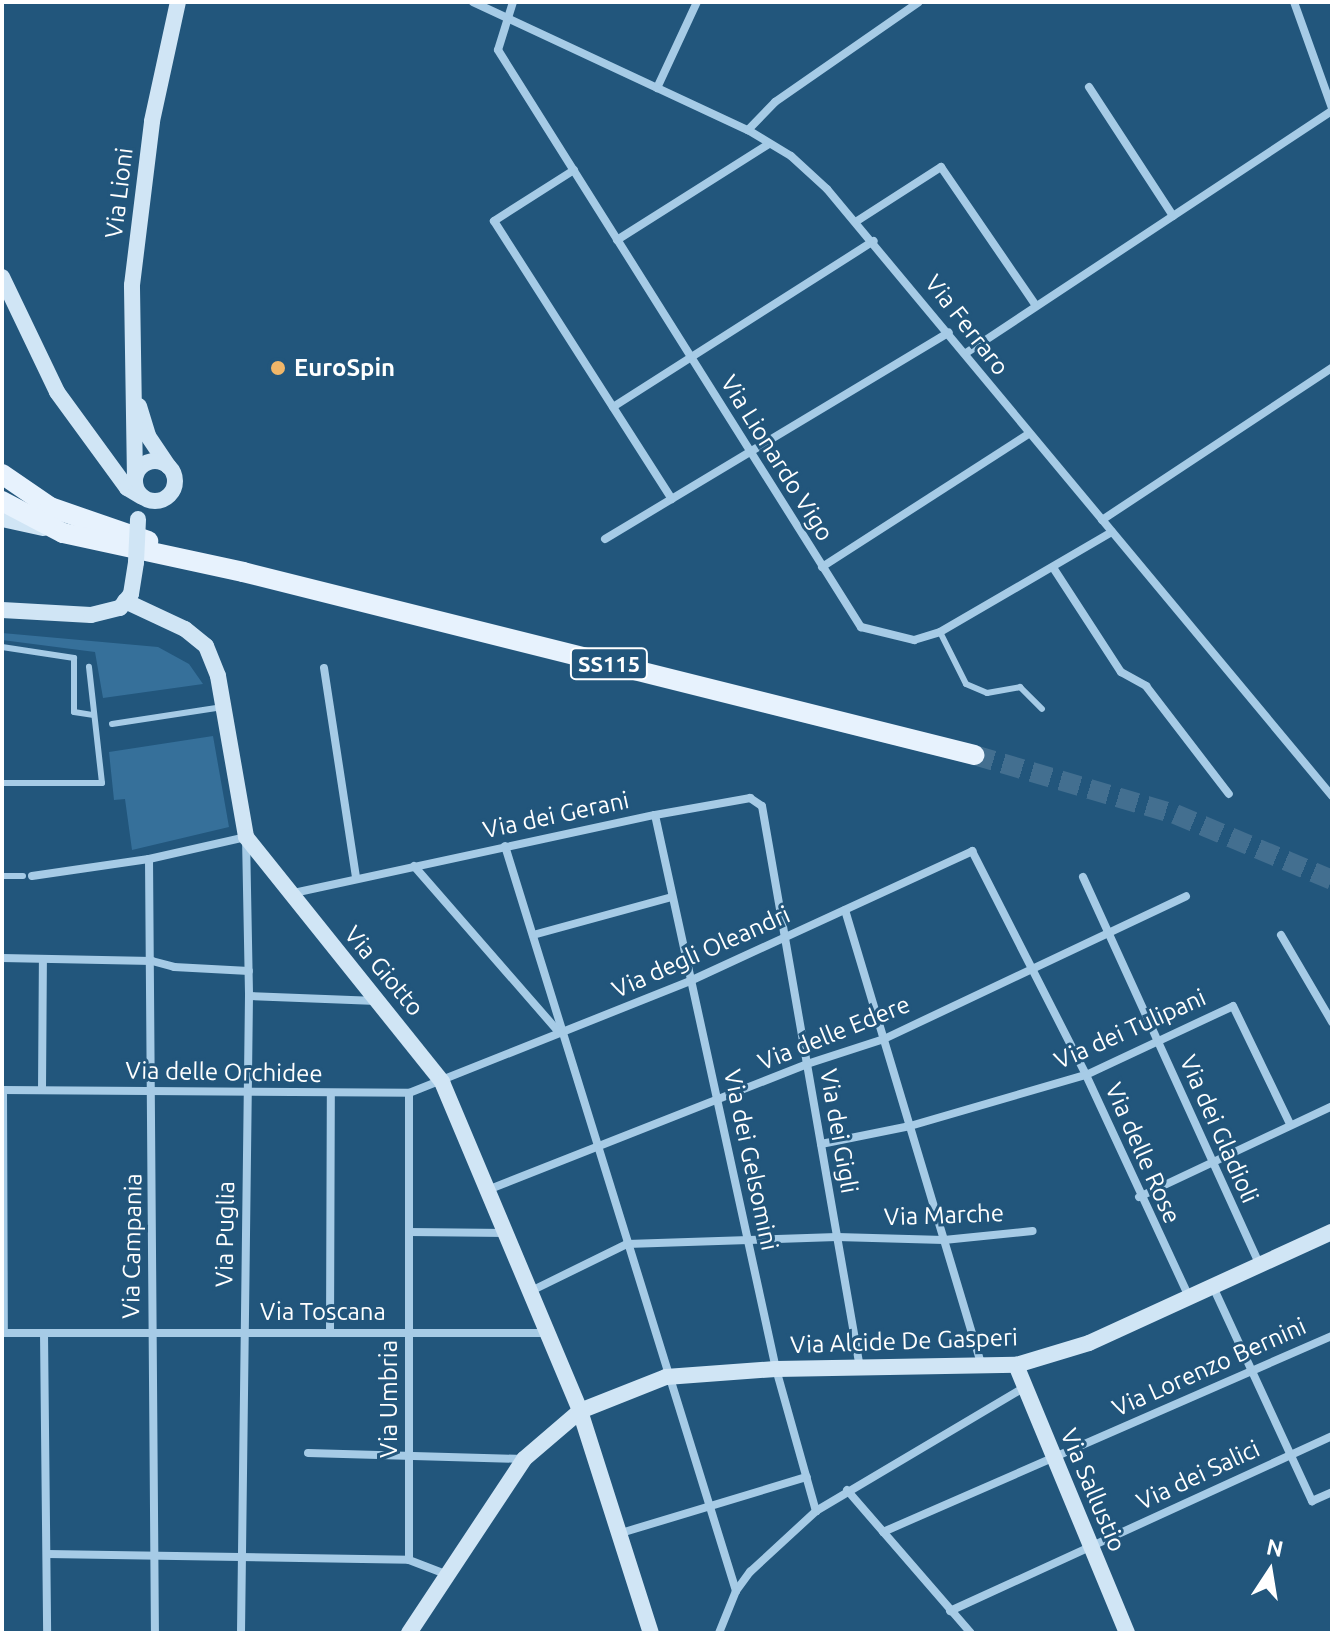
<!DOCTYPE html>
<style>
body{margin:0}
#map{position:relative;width:1334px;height:1635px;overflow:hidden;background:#22567c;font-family:Ubuntu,sans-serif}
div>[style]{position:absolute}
.green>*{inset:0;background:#36709a}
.primary-tunnel>*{height:20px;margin-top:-10px;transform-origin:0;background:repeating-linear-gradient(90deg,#436f90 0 20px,transparent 0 30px)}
.lane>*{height:6px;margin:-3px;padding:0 3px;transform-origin:3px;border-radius:3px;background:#a6cbe6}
.street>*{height:8px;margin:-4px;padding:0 4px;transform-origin:4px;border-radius:4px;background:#a6cbe6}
.secondary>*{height:16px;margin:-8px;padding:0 8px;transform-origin:8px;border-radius:8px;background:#d0e5f5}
.secondary>.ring{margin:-8px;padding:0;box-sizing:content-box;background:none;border:16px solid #d0e5f5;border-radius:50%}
.primary>*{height:20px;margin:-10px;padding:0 10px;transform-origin:10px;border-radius:10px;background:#e7f2fd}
.secondary-bridge>*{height:16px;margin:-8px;padding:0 8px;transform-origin:8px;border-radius:8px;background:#d0e5f5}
.dots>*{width:22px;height:22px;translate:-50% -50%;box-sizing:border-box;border:4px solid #22567c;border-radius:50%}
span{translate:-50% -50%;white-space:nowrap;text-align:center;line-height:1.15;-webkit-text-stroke:6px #22567c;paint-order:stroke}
.shield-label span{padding:2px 6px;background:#22567c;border:2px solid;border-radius:6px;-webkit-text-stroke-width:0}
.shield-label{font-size:22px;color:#fff;font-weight:700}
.street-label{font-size:24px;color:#fff}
.poi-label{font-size:24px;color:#fff;font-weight:700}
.left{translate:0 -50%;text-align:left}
.frame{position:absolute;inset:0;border:4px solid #fff;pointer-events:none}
.north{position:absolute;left:1230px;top:1531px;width:80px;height:80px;-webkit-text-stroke:6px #22567c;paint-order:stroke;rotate:12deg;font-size:22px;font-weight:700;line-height:32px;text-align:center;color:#fff}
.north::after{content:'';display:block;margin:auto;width:28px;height:36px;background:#fff;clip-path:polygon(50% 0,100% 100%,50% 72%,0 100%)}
</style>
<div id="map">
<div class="green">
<div style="clip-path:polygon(2px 633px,158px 647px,189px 664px,203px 684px,103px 698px,95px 652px,2px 640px)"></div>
<div style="clip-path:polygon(213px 736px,229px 827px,132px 850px,125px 799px,114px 800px,109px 752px)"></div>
</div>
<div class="primary-tunnel">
<div style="left:974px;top:755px;width:209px;rotate:16.4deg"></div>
<div style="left:1175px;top:814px;width:170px;rotate:22.8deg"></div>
</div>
<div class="lane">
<div style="left:940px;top:632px;width:58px;rotate:63.4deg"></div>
<div style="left:966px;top:684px;width:23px;rotate:23deg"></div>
<div style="left:987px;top:693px;width:34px;rotate:-10deg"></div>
<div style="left:1020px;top:687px;width:31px;rotate:45deg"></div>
<div style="left:2px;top:647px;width:73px;rotate:8.7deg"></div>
<div style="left:74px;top:658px;width:54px;rotate:90deg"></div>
<div style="left:74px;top:712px;width:20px;rotate:9deg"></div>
<div style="left:112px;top:724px;width:112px;rotate:-8.7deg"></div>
<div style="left:2px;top:783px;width:100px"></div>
<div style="left:102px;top:783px;width:117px;rotate:-96.4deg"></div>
<div style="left:2px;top:876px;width:21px"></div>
</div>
<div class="street">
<div style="left:473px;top:2px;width:303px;rotate:25deg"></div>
<div style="left:748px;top:130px;width:50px;rotate:31.2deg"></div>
<div style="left:791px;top:156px;width:49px;rotate:42.5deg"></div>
<div style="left:827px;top:189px;width:790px;rotate:50.24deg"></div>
<div style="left:513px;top:2px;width:50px;rotate:107.4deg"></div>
<div style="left:498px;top:50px;width:682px;rotate:57.83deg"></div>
<div style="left:861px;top:627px;width:55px;rotate:13.8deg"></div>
<div style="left:914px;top:640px;width:27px;rotate:-17deg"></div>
<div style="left:940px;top:632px;width:199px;rotate:-30.2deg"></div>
<div style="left:1294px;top:2px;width:113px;rotate:70.3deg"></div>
<div style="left:1089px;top:87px;width:154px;rotate:56.9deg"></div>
<div style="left:657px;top:88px;width:95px;rotate:-65.1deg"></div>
<div style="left:748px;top:130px;width:39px;rotate:-46deg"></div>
<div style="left:775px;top:102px;width:175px;rotate:-34.8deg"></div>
<div style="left:574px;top:170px;width:95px;rotate:147.5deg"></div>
<div style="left:494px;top:221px;width:330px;rotate:57.4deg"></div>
<div style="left:857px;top:221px;width:100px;rotate:-32.7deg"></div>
<div style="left:941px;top:167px;width:168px;rotate:55.6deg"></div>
<div style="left:617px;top:240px;width:180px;rotate:-32.3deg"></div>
<div style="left:966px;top:353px;width:439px;rotate:-33.5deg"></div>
<div style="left:613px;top:407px;width:309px;rotate:-32.5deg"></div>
<div style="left:1102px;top:520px;width:276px;rotate:-33.5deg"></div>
<div style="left:605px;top:539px;width:401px;rotate:-31deg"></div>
<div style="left:822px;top:567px;width:244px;rotate:-32.8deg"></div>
<div style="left:1054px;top:569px;width:123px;rotate:57deg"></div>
<div style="left:1121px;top:672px;width:29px;rotate:29deg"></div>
<div style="left:1146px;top:686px;width:136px;rotate:52.5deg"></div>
<div style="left:324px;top:668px;width:212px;rotate:81.3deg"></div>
<div style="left:655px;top:815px;width:567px;rotate:77.68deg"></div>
<div style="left:776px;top:1369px;width:148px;rotate:74.3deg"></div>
<div style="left:505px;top:846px;width:780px;rotate:72.77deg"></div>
<div style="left:149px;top:859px;width:774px;rotate:89.56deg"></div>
<div style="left:414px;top:866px;width:219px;rotate:48.9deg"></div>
<div style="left:32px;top:876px;width:118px;rotate:-8.3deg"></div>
<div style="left:149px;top:859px;width:99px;rotate:-12.8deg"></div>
<div style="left:246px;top:837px;width:159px;rotate:88.9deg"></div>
<div style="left:249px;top:996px;width:637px;rotate:90.72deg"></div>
<div style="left:1083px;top:877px;width:427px;rotate:65.5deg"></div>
<div style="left:289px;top:894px;width:374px;rotate:-12.2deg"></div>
<div style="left:655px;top:815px;width:97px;rotate:-10.1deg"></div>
<div style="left:750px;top:798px;width:14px;rotate:34deg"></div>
<div style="left:762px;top:806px;width:570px;rotate:80.11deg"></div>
<div style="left:845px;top:910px;width:476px;rotate:73.3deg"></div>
<div style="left:533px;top:935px;width:144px;rotate:-15.3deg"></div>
<div style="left:1281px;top:935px;width:101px;rotate:59.6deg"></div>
<div style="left:2px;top:958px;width:150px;rotate:1.1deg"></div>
<div style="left:152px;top:961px;width:23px;rotate:15deg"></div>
<div style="left:174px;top:967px;width:75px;rotate:3.1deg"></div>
<div style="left:249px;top:996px;width:128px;rotate:2.2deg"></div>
<div style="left:2px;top:1090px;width:407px;rotate:0.4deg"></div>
<div style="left:409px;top:1093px;width:302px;rotate:-21.7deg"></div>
<div style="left:690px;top:981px;width:311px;rotate:-24.7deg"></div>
<div style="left:972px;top:851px;width:251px;rotate:63deg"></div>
<div style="left:1086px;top:1075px;width:247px;rotate:65.1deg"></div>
<div style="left:3px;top:1090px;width:243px;rotate:89.8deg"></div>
<div style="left:42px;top:1090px;width:131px;rotate:-89.6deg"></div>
<div style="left:821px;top:1144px;width:91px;rotate:-11.4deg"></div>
<div style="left:910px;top:1126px;width:183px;rotate:-16.2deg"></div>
<div style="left:1086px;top:1075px;width:162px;rotate:-25.1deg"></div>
<div style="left:1233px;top:1006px;width:131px;rotate:64.2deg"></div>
<div style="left:490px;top:1189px;width:341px;rotate:-21.5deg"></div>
<div style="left:807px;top:1064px;width:81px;rotate:-18deg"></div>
<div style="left:884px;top:1039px;width:334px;rotate:-25.3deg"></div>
<div style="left:1139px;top:1197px;width:213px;rotate:-25.2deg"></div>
<div style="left:409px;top:1232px;width:98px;rotate:0.6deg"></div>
<div style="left:1214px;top:1289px;width:234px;rotate:65.2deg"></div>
<div style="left:1312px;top:1501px;width:22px;rotate:-24deg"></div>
<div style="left:531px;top:1291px;width:107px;rotate:-26.1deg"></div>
<div style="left:627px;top:1244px;width:210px;rotate:-1.9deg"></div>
<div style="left:837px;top:1237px;width:107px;rotate:1.6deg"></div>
<div style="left:944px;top:1240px;width:89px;rotate:-5.8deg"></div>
<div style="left:2px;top:1333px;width:546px"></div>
<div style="left:44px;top:1333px;width:300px;rotate:89.4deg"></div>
<div style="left:330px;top:1333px;width:239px;rotate:-89.8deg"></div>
<div style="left:308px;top:1453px;width:215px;rotate:1.6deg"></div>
<div style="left:847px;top:1490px;width:189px;rotate:49.1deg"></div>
<div style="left:883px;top:1532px;width:490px;rotate:-23.6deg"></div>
<div style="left:621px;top:1533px;width:194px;rotate:-16.8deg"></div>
<div style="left:47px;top:1554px;width:362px;rotate:0.9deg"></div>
<div style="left:409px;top:1560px;width:39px;rotate:21deg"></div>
<div style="left:409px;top:1560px;width:467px;rotate:-90deg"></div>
<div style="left:950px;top:1611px;width:420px;rotate:-24.6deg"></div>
<div style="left:719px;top:1633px;width:45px;rotate:-68deg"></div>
<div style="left:736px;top:1591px;width:24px;rotate:-54deg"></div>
<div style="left:750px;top:1572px;width:90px;rotate:-42.7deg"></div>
<div style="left:816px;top:1511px;width:243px;rotate:-30.7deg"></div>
</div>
<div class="secondary">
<div style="left:2px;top:277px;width:127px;rotate:64.4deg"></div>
<div style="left:57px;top:392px;width:119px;rotate:53.9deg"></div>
<div style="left:127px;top:488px;width:17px;rotate:31deg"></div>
<div style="left:139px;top:406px;width:31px;rotate:73deg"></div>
<div style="left:148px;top:436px;width:37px;rotate:56deg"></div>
<div class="ring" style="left:135px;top:461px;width:24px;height:24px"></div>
<div style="left:135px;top:479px;width:194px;rotate:-90.9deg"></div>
<div style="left:132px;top:285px;width:165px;rotate:-83deg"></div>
<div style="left:152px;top:121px;width:122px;rotate:-77.7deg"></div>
<div style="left:2px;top:519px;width:42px;rotate:12.4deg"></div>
<div style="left:125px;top:601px;width:66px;rotate:25deg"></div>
<div style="left:185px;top:629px;width:27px;rotate:39deg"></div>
<div style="left:206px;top:646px;width:32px;rotate:68deg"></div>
<div style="left:218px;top:676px;width:163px;rotate:80.1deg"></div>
<div style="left:246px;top:837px;width:314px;rotate:51.3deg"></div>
<div style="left:442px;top:1082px;width:357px;rotate:67.2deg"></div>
<div style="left:580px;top:1411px;width:233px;rotate:72.3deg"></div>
<div style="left:2px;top:610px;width:89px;rotate:3.2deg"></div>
<div style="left:91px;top:615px;width:30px;rotate:-14deg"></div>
<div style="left:120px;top:608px;width:18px;rotate:-52deg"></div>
<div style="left:131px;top:594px;width:32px;rotate:-81deg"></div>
<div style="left:1016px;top:1365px;width:290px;rotate:67.5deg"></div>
<div style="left:409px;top:1633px;width:209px;rotate:-56.5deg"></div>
<div style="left:524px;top:1459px;width:74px;rotate:-40.6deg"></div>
<div style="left:580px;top:1411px;width:92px;rotate:-21.6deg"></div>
<div style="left:666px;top:1377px;width:110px;rotate:-4.2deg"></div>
<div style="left:776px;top:1369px;width:240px;rotate:-1deg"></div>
<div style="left:1016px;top:1365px;width:76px;rotate:-16.8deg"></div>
<div style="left:1089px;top:1343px;width:267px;rotate:-24.6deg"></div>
</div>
<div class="primary">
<div style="left:2px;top:474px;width:58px;rotate:34.5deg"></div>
<div style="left:50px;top:507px;width:104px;rotate:19.1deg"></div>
<div style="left:2px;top:501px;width:69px;rotate:27.7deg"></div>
<div style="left:63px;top:533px;width:184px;rotate:12.2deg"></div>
<div style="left:243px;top:572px;width:754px;rotate:14.05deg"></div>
</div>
<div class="secondary-bridge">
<div style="left:136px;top:562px;width:43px;rotate:-87.3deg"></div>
</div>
<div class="dots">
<div style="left:278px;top:368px;background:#f1b769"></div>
</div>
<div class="shield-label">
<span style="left:609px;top:664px">SS115</span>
</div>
<div class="street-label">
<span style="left:119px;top:193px;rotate:-83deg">Via Lioni</span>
<span style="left:967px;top:325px;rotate:52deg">Via Ferraro</span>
<span style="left:777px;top:458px;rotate:58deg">Via Lionardo Vigo</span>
<span style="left:556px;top:815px;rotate:-12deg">Via dei Gerani</span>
<span style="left:701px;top:952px;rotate:-24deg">Via degli Oleandri</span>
<span style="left:384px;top:971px;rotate:50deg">Via Giotto</span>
<span style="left:1130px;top:1029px;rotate:-24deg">Via dei Tulipani</span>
<span style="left:834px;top:1033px;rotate:-22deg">Via delle Edere</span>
<span style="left:224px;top:1072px;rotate:1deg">Via delle Orchidee</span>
<span style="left:1219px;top:1129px;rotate:66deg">Via dei Gladioli</span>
<span style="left:839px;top:1131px;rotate:80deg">Via dei Gigli</span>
<span style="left:1143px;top:1153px;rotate:66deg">Via delle Rose</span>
<span style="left:751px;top:1160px;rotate:78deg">Via dei Gelsomini</span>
<span style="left:944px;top:1215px;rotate:-2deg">Via Marche</span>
<span style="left:225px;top:1234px;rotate:-89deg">Via Puglia</span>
<span style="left:132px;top:1246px;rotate:-89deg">Via Campania</span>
<span style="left:323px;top:1312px">Via Toscana</span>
<span style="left:904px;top:1341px;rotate:-2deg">Via Alcide De Gasperi</span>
<span style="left:1209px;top:1367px;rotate:-24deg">Via Lorenzo Bernini</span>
<span style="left:389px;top:1399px;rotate:-90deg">Via Umbria</span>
<span style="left:1198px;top:1475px;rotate:-25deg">Via dei Salici</span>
<span style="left:1093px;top:1490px;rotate:67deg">Via Sallustio</span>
</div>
<div class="poi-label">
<span class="left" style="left:294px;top:368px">EuroSpin</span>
</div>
<div class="frame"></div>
<div class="north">N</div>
</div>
